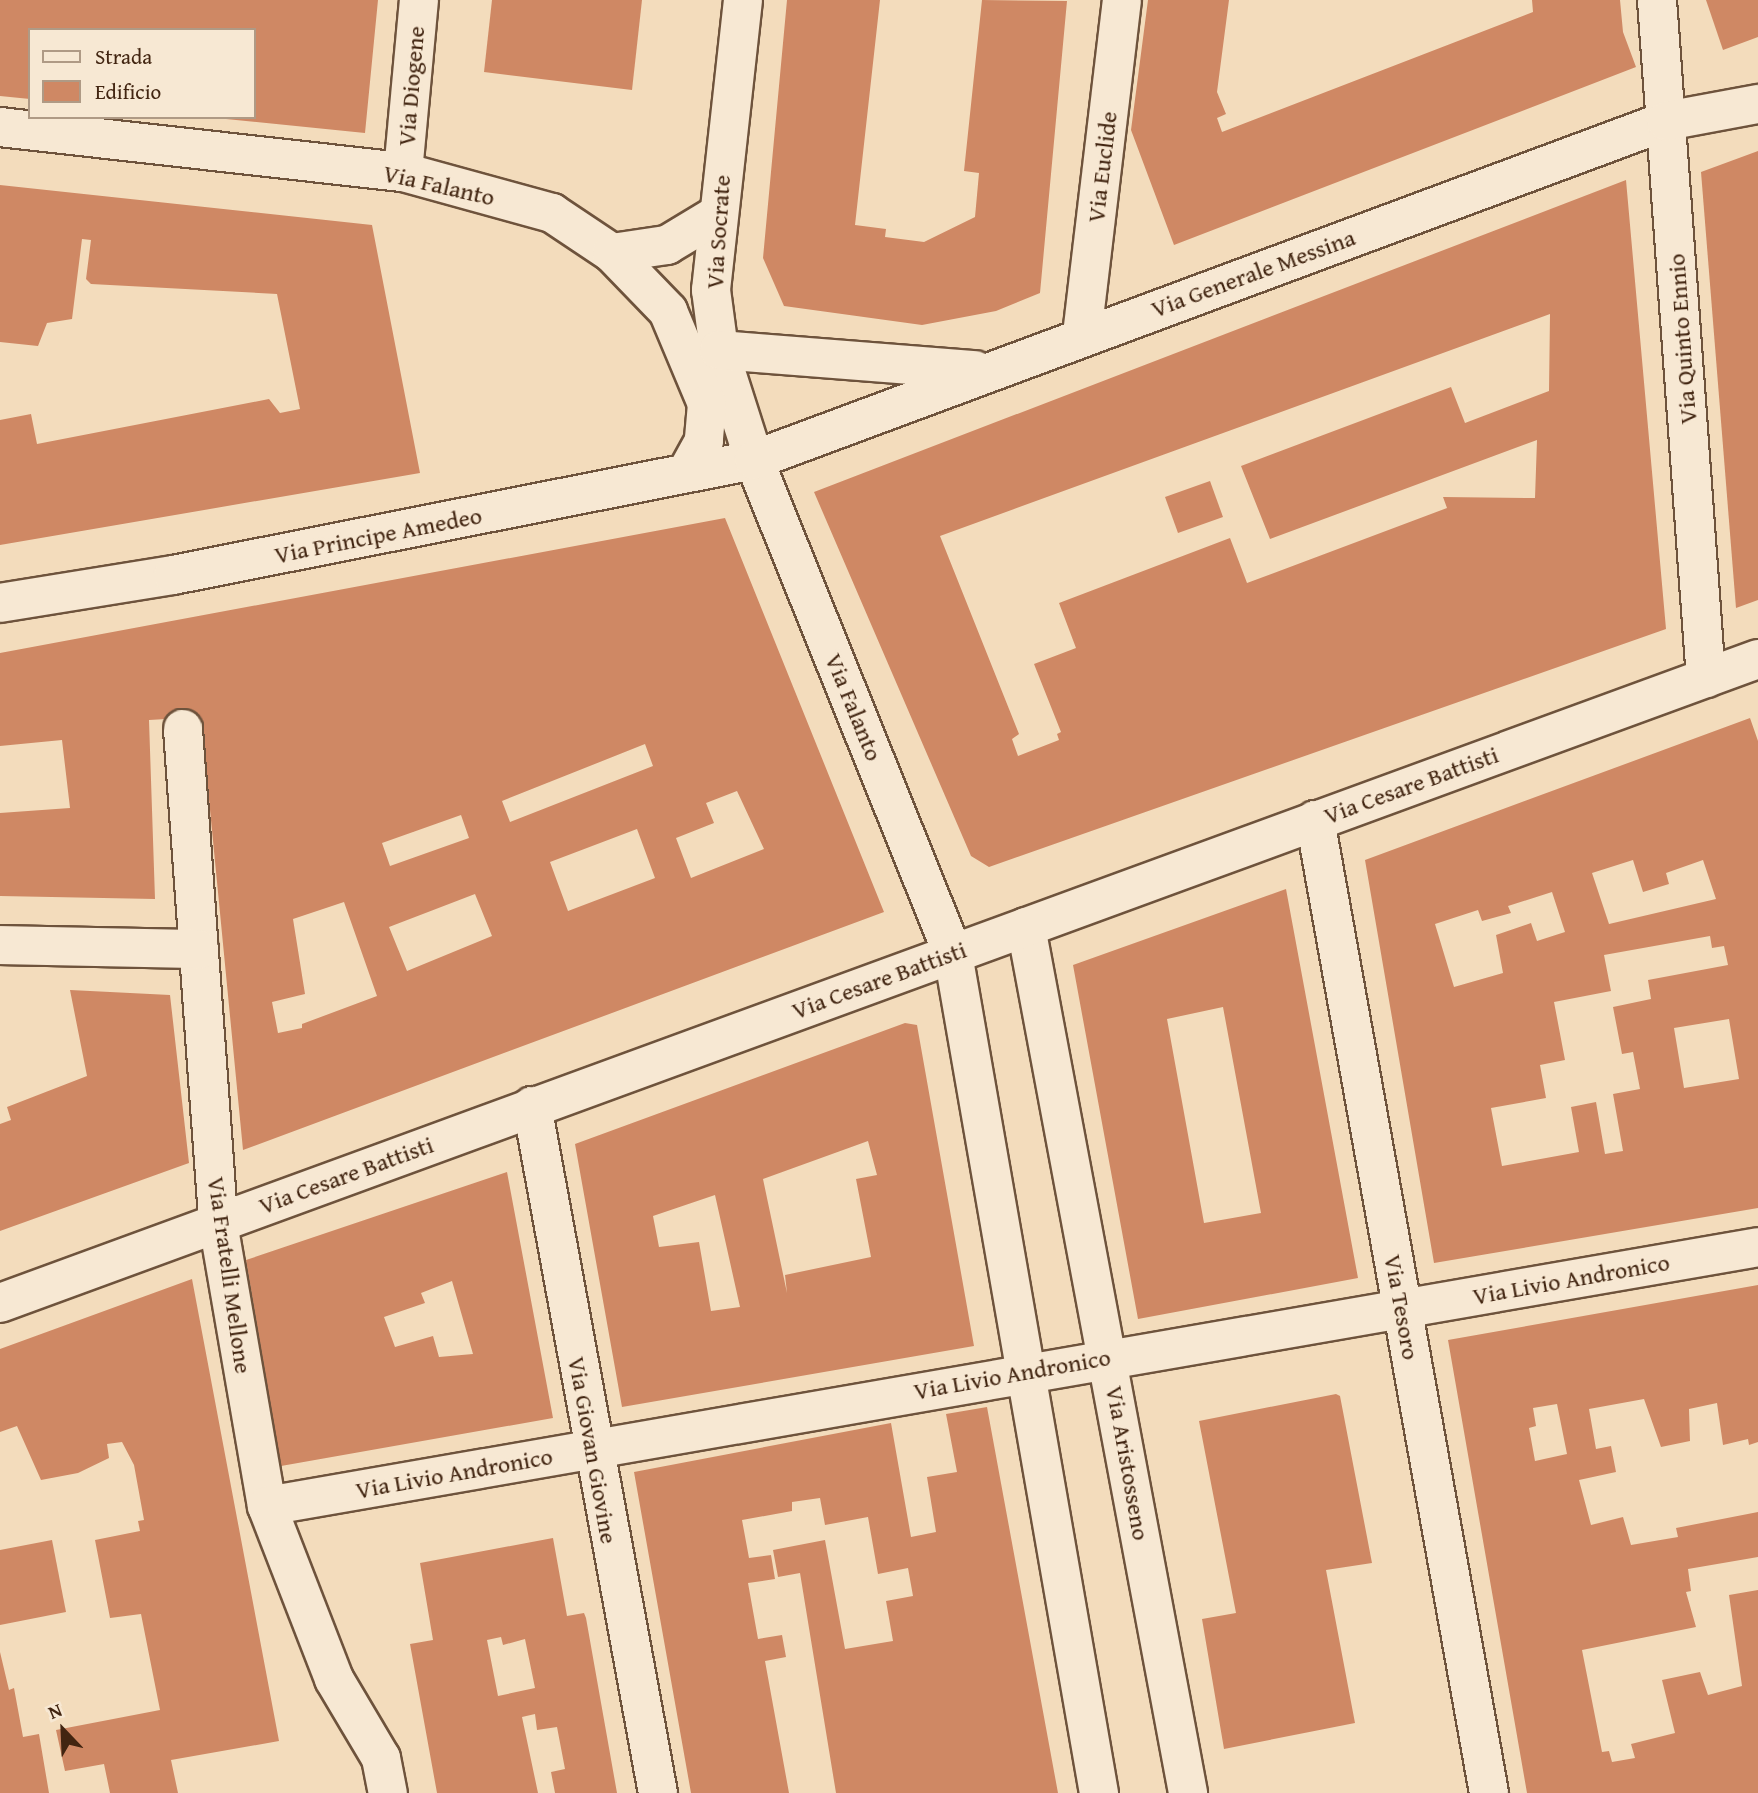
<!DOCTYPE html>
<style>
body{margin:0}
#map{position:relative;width:1758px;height:1793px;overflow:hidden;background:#f3dcbc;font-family:"Gentium Book Plus",serif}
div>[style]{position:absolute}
.building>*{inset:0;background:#cf8864}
.roads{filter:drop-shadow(2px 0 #6e533c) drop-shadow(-2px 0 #6e533c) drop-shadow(0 2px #6e533c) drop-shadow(0 -2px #6e533c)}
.minor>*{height:38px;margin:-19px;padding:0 19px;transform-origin:19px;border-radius:19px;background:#f7e8d3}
.secondary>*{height:38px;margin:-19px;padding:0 19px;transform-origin:19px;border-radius:19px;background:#f7e8d3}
span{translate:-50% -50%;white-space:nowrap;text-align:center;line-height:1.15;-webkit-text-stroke:5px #f7e8d3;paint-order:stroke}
.street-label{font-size:24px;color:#422511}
.legend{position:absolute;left:28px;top:28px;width:228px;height:91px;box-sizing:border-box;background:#f7e8d3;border:2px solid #af9a85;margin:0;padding:9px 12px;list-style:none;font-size:21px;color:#422511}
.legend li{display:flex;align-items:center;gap:14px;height:35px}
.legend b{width:35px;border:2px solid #af9a85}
.north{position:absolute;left:28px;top:1695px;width:70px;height:70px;-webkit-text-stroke:5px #f7e8d3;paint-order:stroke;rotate:337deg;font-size:19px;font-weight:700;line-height:28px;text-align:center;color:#422511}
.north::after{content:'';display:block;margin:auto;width:24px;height:32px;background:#422511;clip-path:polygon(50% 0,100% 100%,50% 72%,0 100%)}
</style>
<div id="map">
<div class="building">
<div style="clip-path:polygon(0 0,378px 0,365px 133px,226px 119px,254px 117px,254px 30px,30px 30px,30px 99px,0 96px)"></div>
<div style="clip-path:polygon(492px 0,642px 0,632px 90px,484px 72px)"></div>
<div style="clip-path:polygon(787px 0,880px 0,855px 225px,886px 229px,885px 237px,924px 242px,975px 217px,979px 173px,964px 171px,982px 0,1067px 1px,1040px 293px,996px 311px,922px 325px,784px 306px,763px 258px)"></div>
<div style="clip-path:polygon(1148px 0,1229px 0,1217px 92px,1226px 114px,1217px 118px,1222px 132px,1533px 12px,1532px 0,1620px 0,1623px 32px,1636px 67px,1174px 245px,1131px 130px)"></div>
<div style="clip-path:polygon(1706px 0,1758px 0,1758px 37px,1723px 50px)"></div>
<div style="clip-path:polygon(1758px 151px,1758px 600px,1736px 608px,1701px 172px)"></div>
<div style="clip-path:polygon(evenodd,1626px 180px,1666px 629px,989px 867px,971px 856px,814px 492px,1626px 180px,1550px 314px,1549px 391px,1465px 423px,1451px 387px,1241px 466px,1270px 539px,1537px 440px,1535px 498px,1443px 497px,1447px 508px,1247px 583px,1230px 538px,1059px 603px,1076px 648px,1034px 664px,1061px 732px,1057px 734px,1059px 740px,1018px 756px,1012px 739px,1019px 734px,940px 536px,1550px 314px)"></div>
<div style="clip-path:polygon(0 185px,372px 225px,420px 473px,0 545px,0 420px,31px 414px,37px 444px,269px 399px,280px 413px,300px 409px,277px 294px,91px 284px,86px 279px,91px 240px,82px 239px,72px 319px,47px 323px,38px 346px,0 342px)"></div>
<div style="clip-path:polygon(1210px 481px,1223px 517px,1178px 533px,1165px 497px)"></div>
<div style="clip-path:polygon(evenodd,725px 518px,884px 912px,243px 1150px,201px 717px,149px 720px,155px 899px,0 896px,0 813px,70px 808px,62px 740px,0 746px,0 653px,725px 518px,645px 744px,653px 766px,510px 822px,502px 801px,645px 744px,725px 518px,737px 791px,764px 849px,691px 878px,676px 838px,714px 823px,706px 803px,737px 791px,725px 518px,461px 815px,469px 838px,390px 866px,382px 843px,461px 815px,725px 518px,637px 829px,655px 878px,568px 911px,550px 862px,637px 829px,725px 518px,475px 894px,492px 936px,407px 971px,389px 927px,475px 894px,725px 518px,344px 902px,377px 996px,302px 1024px,302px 1028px,278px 1033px,272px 1002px,305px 994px,293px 919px,344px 902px)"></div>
<div style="clip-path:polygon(evenodd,1750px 718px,1758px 741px,1758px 1208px,1434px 1263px,1365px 860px,1750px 718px,1633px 860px,1643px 892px,1669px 884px,1666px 873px,1703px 860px,1716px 899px,1609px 924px,1592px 873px,1633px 860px,1750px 718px,1552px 892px,1565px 932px,1537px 941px,1531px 923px,1496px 935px,1503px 973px,1454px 987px,1435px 924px,1478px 910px,1482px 921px,1511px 913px,1508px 906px,1552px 892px,1750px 718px,1710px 936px,1712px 948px,1724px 946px,1728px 965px,1648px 980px,1651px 999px,1613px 1007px,1622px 1054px,1633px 1052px,1640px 1089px,1613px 1094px,1623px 1151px,1605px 1154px,1596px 1102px,1571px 1107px,1579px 1152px,1502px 1166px,1491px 1108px,1546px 1098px,1540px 1065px,1565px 1060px,1554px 1002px,1611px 991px,1604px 955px,1710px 936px,1750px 718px,1729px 1019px,1739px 1079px,1684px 1088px,1674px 1028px,1729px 1019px)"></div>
<div style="clip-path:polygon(evenodd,1286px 889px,1358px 1278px,1138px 1319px,1073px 965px,1286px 889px,1223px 1007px,1261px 1213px,1204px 1223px,1167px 1019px,1223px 1007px)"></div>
<div style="clip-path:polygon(70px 990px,170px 995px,189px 1163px,0 1231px,0 1124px,11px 1120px,7px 1107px,87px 1076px)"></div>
<div style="clip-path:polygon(evenodd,905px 1023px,917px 1025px,974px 1346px,622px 1407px,575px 1144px,905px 1023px,868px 1141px,877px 1175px,856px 1179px,871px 1257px,785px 1275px,787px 1293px,763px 1179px,868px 1141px,905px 1023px,715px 1195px,740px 1307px,711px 1311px,699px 1242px,659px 1247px,653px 1216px,715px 1195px)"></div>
<div style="clip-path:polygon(evenodd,507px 1172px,553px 1418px,281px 1466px,246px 1260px,507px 1172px,452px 1281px,473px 1354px,439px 1357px,433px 1336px,395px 1347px,384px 1317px,425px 1303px,421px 1293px,452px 1281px)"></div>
<div style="clip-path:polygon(192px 1279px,279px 1741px,171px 1760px,178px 1793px,110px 1793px,104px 1764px,65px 1771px,56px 1730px,160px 1710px,141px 1614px,110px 1618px,95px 1540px,140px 1531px,138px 1521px,144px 1520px,134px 1465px,122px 1442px,107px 1444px,109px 1458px,78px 1473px,41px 1480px,17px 1426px,0 1432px,0 1349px)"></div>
<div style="clip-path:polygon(evenodd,1758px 1285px,1758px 1442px,1749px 1445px,1748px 1439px,1723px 1445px,1717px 1403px,1689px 1409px,1690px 1441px,1661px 1447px,1644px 1399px,1589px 1409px,1596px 1449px,1611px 1446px,1616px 1472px,1579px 1480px,1591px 1525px,1623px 1517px,1631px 1545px,1678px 1537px,1676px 1528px,1758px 1512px,1758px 1557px,1688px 1569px,1691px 1591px,1686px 1592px,1696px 1627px,1582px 1650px,1602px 1752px,1609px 1751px,1612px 1762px,1635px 1758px,1631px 1744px,1675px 1733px,1662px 1680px,1700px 1672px,1708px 1695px,1742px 1686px,1729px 1595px,1758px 1590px,1758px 1793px,1527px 1793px,1448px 1340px,1758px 1285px,1557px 1404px,1567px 1454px,1535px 1461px,1529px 1428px,1536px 1426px,1533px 1408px,1557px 1404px)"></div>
<div style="clip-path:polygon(1336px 1394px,1340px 1396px,1372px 1563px,1326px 1570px,1355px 1723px,1224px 1749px,1202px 1619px,1236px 1613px,1199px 1421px)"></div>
<div style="clip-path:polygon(987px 1407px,1058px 1793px,836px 1793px,800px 1573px,778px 1577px,773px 1550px,825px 1540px,845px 1649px,893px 1641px,886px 1601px,913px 1596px,908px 1568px,878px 1574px,868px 1517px,825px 1525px,820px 1498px,792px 1502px,792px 1511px,742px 1520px,749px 1558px,771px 1555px,775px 1579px,748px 1583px,758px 1639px,782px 1635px,786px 1657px,765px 1661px,789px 1793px,691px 1793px,634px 1472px,891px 1423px,911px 1537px,936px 1532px,927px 1477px,957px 1472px,946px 1414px)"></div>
<div style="clip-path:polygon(evenodd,553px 1538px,567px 1616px,584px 1613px,586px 1618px,617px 1793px,555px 1793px,551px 1772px,565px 1769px,557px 1727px,537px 1730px,535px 1714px,522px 1717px,538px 1793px,437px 1793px,410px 1644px,433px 1640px,420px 1563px,553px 1538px,501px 1637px,503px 1645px,525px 1639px,535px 1688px,498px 1696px,487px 1640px,501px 1637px)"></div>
<div style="clip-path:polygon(52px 1540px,66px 1612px,0 1625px,0 1550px)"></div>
<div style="clip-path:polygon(0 1652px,9px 1690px,14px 1688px,23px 1737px,39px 1734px,49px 1793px,0 1793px)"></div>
</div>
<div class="roads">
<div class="minor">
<div style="left:743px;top:0;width:292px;rotate:96.3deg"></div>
<div style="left:711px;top:290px;width:61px;rotate:82.4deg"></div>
<div style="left:719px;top:350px;width:115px;rotate:72.3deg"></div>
<div style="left:754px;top:460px;width:533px;rotate:68.06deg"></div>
<div style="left:953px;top:954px;width:852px;rotate:80.13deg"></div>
<div style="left:1657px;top:0;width:680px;rotate:85.87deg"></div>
<div style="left:0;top:127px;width:406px;rotate:6.4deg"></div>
<div style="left:403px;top:172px;width:155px;rotate:15.4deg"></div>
<div style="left:552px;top:213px;width:72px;rotate:33.7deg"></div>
<div style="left:612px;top:253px;width:81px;rotate:46deg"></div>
<div style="left:668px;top:311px;width:101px;rotate:67.2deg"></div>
<div style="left:707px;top:404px;width:37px;rotate:95deg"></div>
<div style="left:704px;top:441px;width:37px;rotate:119deg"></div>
<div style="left:403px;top:172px;width:173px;rotate:-84.7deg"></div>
<div style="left:612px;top:253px;width:56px;rotate:-8.3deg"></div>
<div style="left:667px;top:245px;width:58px;rotate:-31deg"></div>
<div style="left:1082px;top:335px;width:337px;rotate:-83.2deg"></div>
<div style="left:719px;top:350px;width:257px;rotate:4.5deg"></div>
<div style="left:0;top:603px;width:175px;rotate:-9.2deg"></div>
<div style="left:173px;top:575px;width:592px;rotate:-11.2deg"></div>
<div style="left:754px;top:460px;width:973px;rotate:-20.39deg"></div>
<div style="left:1666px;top:121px;width:94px;rotate:-10.5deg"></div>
<div style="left:183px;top:729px;width:495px;rotate:85.9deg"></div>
<div style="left:218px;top:1223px;width:287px;rotate:80.2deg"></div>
<div style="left:267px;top:1506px;width:186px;rotate:68.8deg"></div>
<div style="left:334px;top:1679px;width:92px;rotate:59.3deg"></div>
<div style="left:381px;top:1758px;width:36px;rotate:79deg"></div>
<div style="left:1315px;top:820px;width:988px;rotate:79.86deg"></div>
<div style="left:1026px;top:927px;width:881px;rotate:79.4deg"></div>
<div style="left:0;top:945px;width:199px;rotate:1.2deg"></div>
<div style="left:532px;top:1106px;width:698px;rotate:79.61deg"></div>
<div style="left:267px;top:1506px;width:1513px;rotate:-9.85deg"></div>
</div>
<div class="secondary">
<div style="left:0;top:1303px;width:1872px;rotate:-20.12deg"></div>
</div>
</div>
<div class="street-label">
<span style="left:411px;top:86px;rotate:-85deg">Via Diogene</span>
<span style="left:1102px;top:167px;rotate:-83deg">Via Euclide</span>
<span style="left:439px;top:185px;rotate:13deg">Via Falanto</span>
<span style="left:718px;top:232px;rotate:-86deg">Via Socrate</span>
<span style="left:1253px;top:273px;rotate:-20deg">Via Generale Messina</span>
<span style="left:1682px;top:339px;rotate:-94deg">Via Quinto Ennio</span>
<span style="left:378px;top:535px;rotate:-11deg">Via Principe Amedeo</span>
<span style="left:854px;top:707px;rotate:68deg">Via Falanto</span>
<span style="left:1411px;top:785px;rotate:-20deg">Via Cesare Battisti</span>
<span style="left:879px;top:980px;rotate:-20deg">Via Cesare Battisti</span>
<span style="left:346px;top:1175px;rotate:-20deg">Via Cesare Battisti</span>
<span style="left:230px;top:1275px;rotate:82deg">Via Fratelli Mellone</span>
<span style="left:1571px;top:1279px;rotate:-10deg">Via Livio Andronico</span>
<span style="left:1402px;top:1307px;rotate:80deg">Via Tesoro</span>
<span style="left:1012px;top:1374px;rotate:-10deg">Via Livio Andronico</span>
<span style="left:593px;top:1450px;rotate:80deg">Via Giovan Giovine</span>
<span style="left:1128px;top:1463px;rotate:80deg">Via Aristosseno</span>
<span style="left:454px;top:1473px;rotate:-10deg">Via Livio Andronico</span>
</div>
<ul class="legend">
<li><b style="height:9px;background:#f7e8d3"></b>Strada</li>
<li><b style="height:19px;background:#cf8864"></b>Edificio</li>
</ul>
<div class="north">N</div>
</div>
